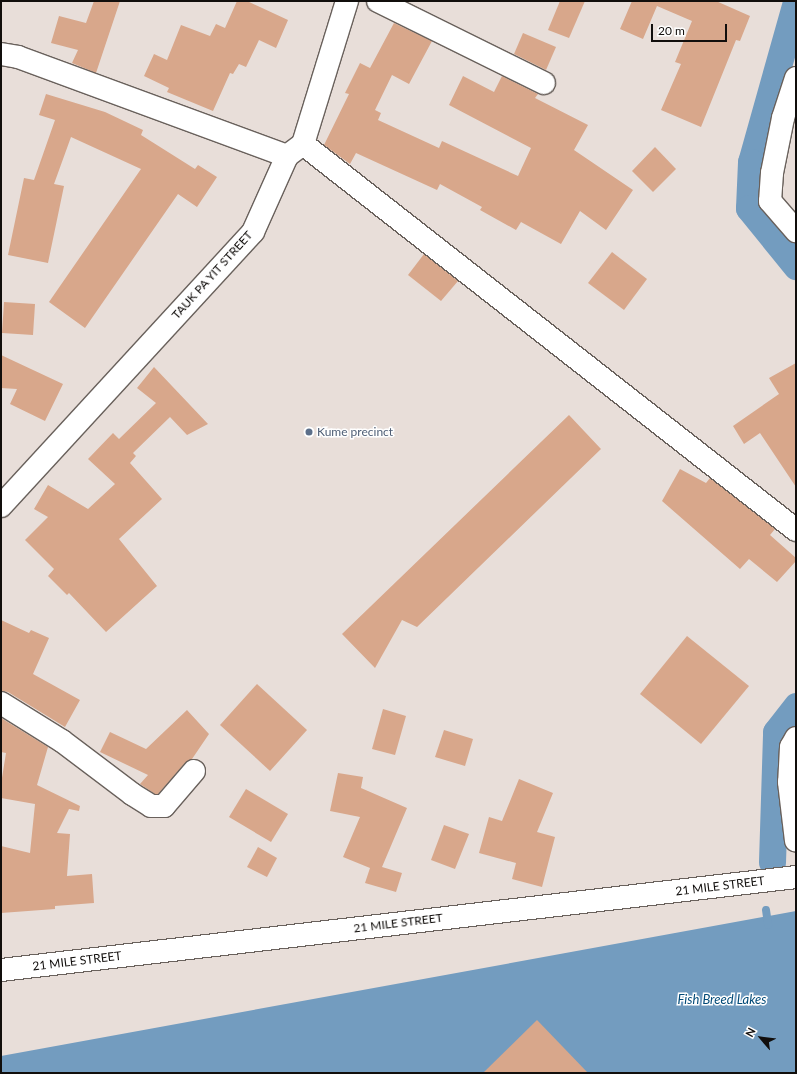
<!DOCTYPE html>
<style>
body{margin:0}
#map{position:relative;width:797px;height:1074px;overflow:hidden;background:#e8ded9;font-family:Lato,sans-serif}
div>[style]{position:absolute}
.water>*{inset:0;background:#739cbf}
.stream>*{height:8px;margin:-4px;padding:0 4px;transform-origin:4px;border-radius:4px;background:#739cbf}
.canal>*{height:27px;margin:-13.5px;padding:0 13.5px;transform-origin:13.5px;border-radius:13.5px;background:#739cbf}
.building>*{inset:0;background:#d8a78b}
.roads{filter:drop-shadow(1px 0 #69615c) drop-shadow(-1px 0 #69615c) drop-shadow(0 1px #69615c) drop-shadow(0 -1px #69615c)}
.minor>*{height:22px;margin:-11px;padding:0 11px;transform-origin:11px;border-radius:11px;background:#fff}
.dots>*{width:11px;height:11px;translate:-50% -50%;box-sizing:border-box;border:2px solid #fff;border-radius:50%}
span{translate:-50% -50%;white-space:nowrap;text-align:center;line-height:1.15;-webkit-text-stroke:3px #fff;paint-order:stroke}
.street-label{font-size:12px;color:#110e0c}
.service-label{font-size:12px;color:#4e5e75}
.left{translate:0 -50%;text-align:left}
.water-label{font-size:13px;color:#024a78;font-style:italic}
.frame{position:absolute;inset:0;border:2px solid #110e0c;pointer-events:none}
.north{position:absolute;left:741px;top:1018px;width:40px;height:40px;-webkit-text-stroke:3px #fff;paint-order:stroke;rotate:298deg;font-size:11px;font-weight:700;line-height:16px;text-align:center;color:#110e0c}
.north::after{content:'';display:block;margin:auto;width:14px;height:18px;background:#110e0c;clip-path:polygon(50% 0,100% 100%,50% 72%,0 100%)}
.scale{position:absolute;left:651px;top:24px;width:76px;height:18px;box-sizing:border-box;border:2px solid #110e0c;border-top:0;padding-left:5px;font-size:12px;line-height:14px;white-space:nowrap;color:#110e0c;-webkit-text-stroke:3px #fff;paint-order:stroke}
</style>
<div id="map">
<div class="water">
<div style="clip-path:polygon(796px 911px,796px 1073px,1px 1073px,1px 1056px)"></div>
</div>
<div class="stream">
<div style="left:766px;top:910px;width:15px;rotate:82deg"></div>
</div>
<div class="canal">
<div style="left:796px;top:2px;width:166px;rotate:105.7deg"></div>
<div style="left:751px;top:162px;width:46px;rotate:92.5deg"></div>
<div style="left:749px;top:208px;width:75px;rotate:51deg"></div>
<div style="left:772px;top:862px;width:130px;rotate:-88.2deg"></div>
<div style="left:776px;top:732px;width:33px;rotate:-52deg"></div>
</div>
<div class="building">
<div style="clip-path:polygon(94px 1px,120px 1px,96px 73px,72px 63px,78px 50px,51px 43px,59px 16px,86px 23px)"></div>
<div style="clip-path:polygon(237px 1px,247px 1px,288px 20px,276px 48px,259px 40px,246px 67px,239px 64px,233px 74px,230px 73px,213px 111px,167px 92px,169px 88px,144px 76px,154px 54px,167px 60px,181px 25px,210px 36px,216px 24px,225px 28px)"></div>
<div style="clip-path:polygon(560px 1px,585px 1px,569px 38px,548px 30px)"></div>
<div style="clip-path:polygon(632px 1px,716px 1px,750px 16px,740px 41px,736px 40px,701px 127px,661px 110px,681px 64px,675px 62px,692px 21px,657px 6px,643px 39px,620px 29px)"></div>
<div style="clip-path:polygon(394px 23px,432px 41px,409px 84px,392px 75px,375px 110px,381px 113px,378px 120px,439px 148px,442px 141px,518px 176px,531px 148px,449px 105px,463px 76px,494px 92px,502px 76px,538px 94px,535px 98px,588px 125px,574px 150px,633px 190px,606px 230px,580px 211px,561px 244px,521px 222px,516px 230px,480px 210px,482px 207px,440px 184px,437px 190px,356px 153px,350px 164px,324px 145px,349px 94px,345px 93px,360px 63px,370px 68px)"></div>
<div style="clip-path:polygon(523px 33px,556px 47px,546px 70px,514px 54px)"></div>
<div style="clip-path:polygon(46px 94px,105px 112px,143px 130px,141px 135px,195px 169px,198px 165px,217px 177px,197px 207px,178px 194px,85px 328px,49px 302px,141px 169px,71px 137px,54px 184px,64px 186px,48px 263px,8px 255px,24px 178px,34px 180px,55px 120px,39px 115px)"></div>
<div style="clip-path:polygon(655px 147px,676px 169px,653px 192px,632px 171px)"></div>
<div style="clip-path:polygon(612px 252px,647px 279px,624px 310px,588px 283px)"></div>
<div style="clip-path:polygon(424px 254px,458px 281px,441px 301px,408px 275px)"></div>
<div style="clip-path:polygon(4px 302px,35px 304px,33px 335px,2px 333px)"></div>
<div style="clip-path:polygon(1px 355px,63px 384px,45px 421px,10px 404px,17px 389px,1px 388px)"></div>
<div style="clip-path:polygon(796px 363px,796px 487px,760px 433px,744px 444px,733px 426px,779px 394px,769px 378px)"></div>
<div style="clip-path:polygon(154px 367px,208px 424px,187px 435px,170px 417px,133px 453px,136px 456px,130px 463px,162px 499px,119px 539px,157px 586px,106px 632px,69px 593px,67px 595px,48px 576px,54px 569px,25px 540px,48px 517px,34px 509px,48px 485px,88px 509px,115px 484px,88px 459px,113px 433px,119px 439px,156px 403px,137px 388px)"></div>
<div style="clip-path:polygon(569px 415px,601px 449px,417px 627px,402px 620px,375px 668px,342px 634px)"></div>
<div style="clip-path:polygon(680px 469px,706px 483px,710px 478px,775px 529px,770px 535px,796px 558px,796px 561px,777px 582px,749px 559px,740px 569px,662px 501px)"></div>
<div style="clip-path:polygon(1px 620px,29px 633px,31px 630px,49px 638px,33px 674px,80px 700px,65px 727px,8px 692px,1px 691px)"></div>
<div style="clip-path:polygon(687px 636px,749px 686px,701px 744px,640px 694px)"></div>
<div style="clip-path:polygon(257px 684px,307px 730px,270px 771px,220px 725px)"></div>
<div style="clip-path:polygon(383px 709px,406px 716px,395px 755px,372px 749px)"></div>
<div style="clip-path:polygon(187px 710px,209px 734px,192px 759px,185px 763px,158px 794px,155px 794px,140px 784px,148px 775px,100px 752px,110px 732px,146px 749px)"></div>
<div style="clip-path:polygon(1px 718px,48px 747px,37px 785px,80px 806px,79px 811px,69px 809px,57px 833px,70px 834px,67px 876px,92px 874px,94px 903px,55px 906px,55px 909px,1px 913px,1px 846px,30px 853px,35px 804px,1px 798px,1px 784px,6px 753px,1px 752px)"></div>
<div style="clip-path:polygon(444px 730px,473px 739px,465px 766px,435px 757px)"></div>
<div style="clip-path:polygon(338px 773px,363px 777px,361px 788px,407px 808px,382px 867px,402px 873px,396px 892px,365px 883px,370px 868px,343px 857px,360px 817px,330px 811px)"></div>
<div style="clip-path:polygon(519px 779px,553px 793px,537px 832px,555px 837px,542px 887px,512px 879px,516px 863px,479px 853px,489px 817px,502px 821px)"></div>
<div style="clip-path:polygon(246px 789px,288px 814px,271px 842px,229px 817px)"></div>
<div style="clip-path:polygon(444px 825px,469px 834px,455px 869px,431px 860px)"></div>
<div style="clip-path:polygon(258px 847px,277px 858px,267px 877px,247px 867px)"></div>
<div style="clip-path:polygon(537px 1020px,588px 1073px,483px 1073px)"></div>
</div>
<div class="roads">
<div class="minor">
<div style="left:378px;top:1px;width:185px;rotate:26.3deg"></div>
<div style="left:1px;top:54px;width:17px;rotate:10deg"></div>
<div style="left:18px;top:57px;width:287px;rotate:20.2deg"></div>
<div style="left:796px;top:78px;width:42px;rotate:108deg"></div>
<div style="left:783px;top:118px;width:56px;rotate:101.3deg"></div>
<div style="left:772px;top:173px;width:28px;rotate:94deg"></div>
<div style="left:770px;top:201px;width:40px;rotate:49deg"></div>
<div style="left:303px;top:144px;width:626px;rotate:38.06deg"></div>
<div style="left:1px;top:506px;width:372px;rotate:-47.4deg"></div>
<div style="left:253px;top:232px;width:83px;rotate:-65.9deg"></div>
<div style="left:287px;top:156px;width:20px;rotate:-37deg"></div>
<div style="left:303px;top:144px;width:150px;rotate:-72.9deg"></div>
<div style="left:1px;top:703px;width:72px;rotate:31.9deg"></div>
<div style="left:62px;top:741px;width:88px;rotate:37.1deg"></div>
<div style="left:132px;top:794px;width:22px;rotate:32deg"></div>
<div style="left:151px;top:806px;width:13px"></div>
<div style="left:164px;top:806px;width:46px;rotate:-49.4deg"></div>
<div style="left:796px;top:738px;width:10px;rotate:119deg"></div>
<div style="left:791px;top:747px;width:35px;rotate:93deg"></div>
<div style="left:789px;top:782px;width:59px;rotate:83.2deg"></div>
<div style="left:1px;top:970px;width:800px;rotate:-6.67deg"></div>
</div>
</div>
<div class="dots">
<div style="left:309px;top:432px;background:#5c6f8a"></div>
</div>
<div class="street-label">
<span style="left:212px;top:275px;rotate:-48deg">TAUK PA YIT STREET</span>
<span style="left:720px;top:886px;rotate:-7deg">21 MILE STREET</span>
<span style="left:398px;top:923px;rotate:-7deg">21 MILE STREET</span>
<span style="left:77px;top:961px;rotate:-7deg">21 MILE STREET</span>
</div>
<div class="service-label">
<span class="left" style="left:317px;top:432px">Kume precinct</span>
</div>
<div class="water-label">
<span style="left:722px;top:999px">Fish Breed Lakes</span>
</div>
<div class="frame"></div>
<div class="north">N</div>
<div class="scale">20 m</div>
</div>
